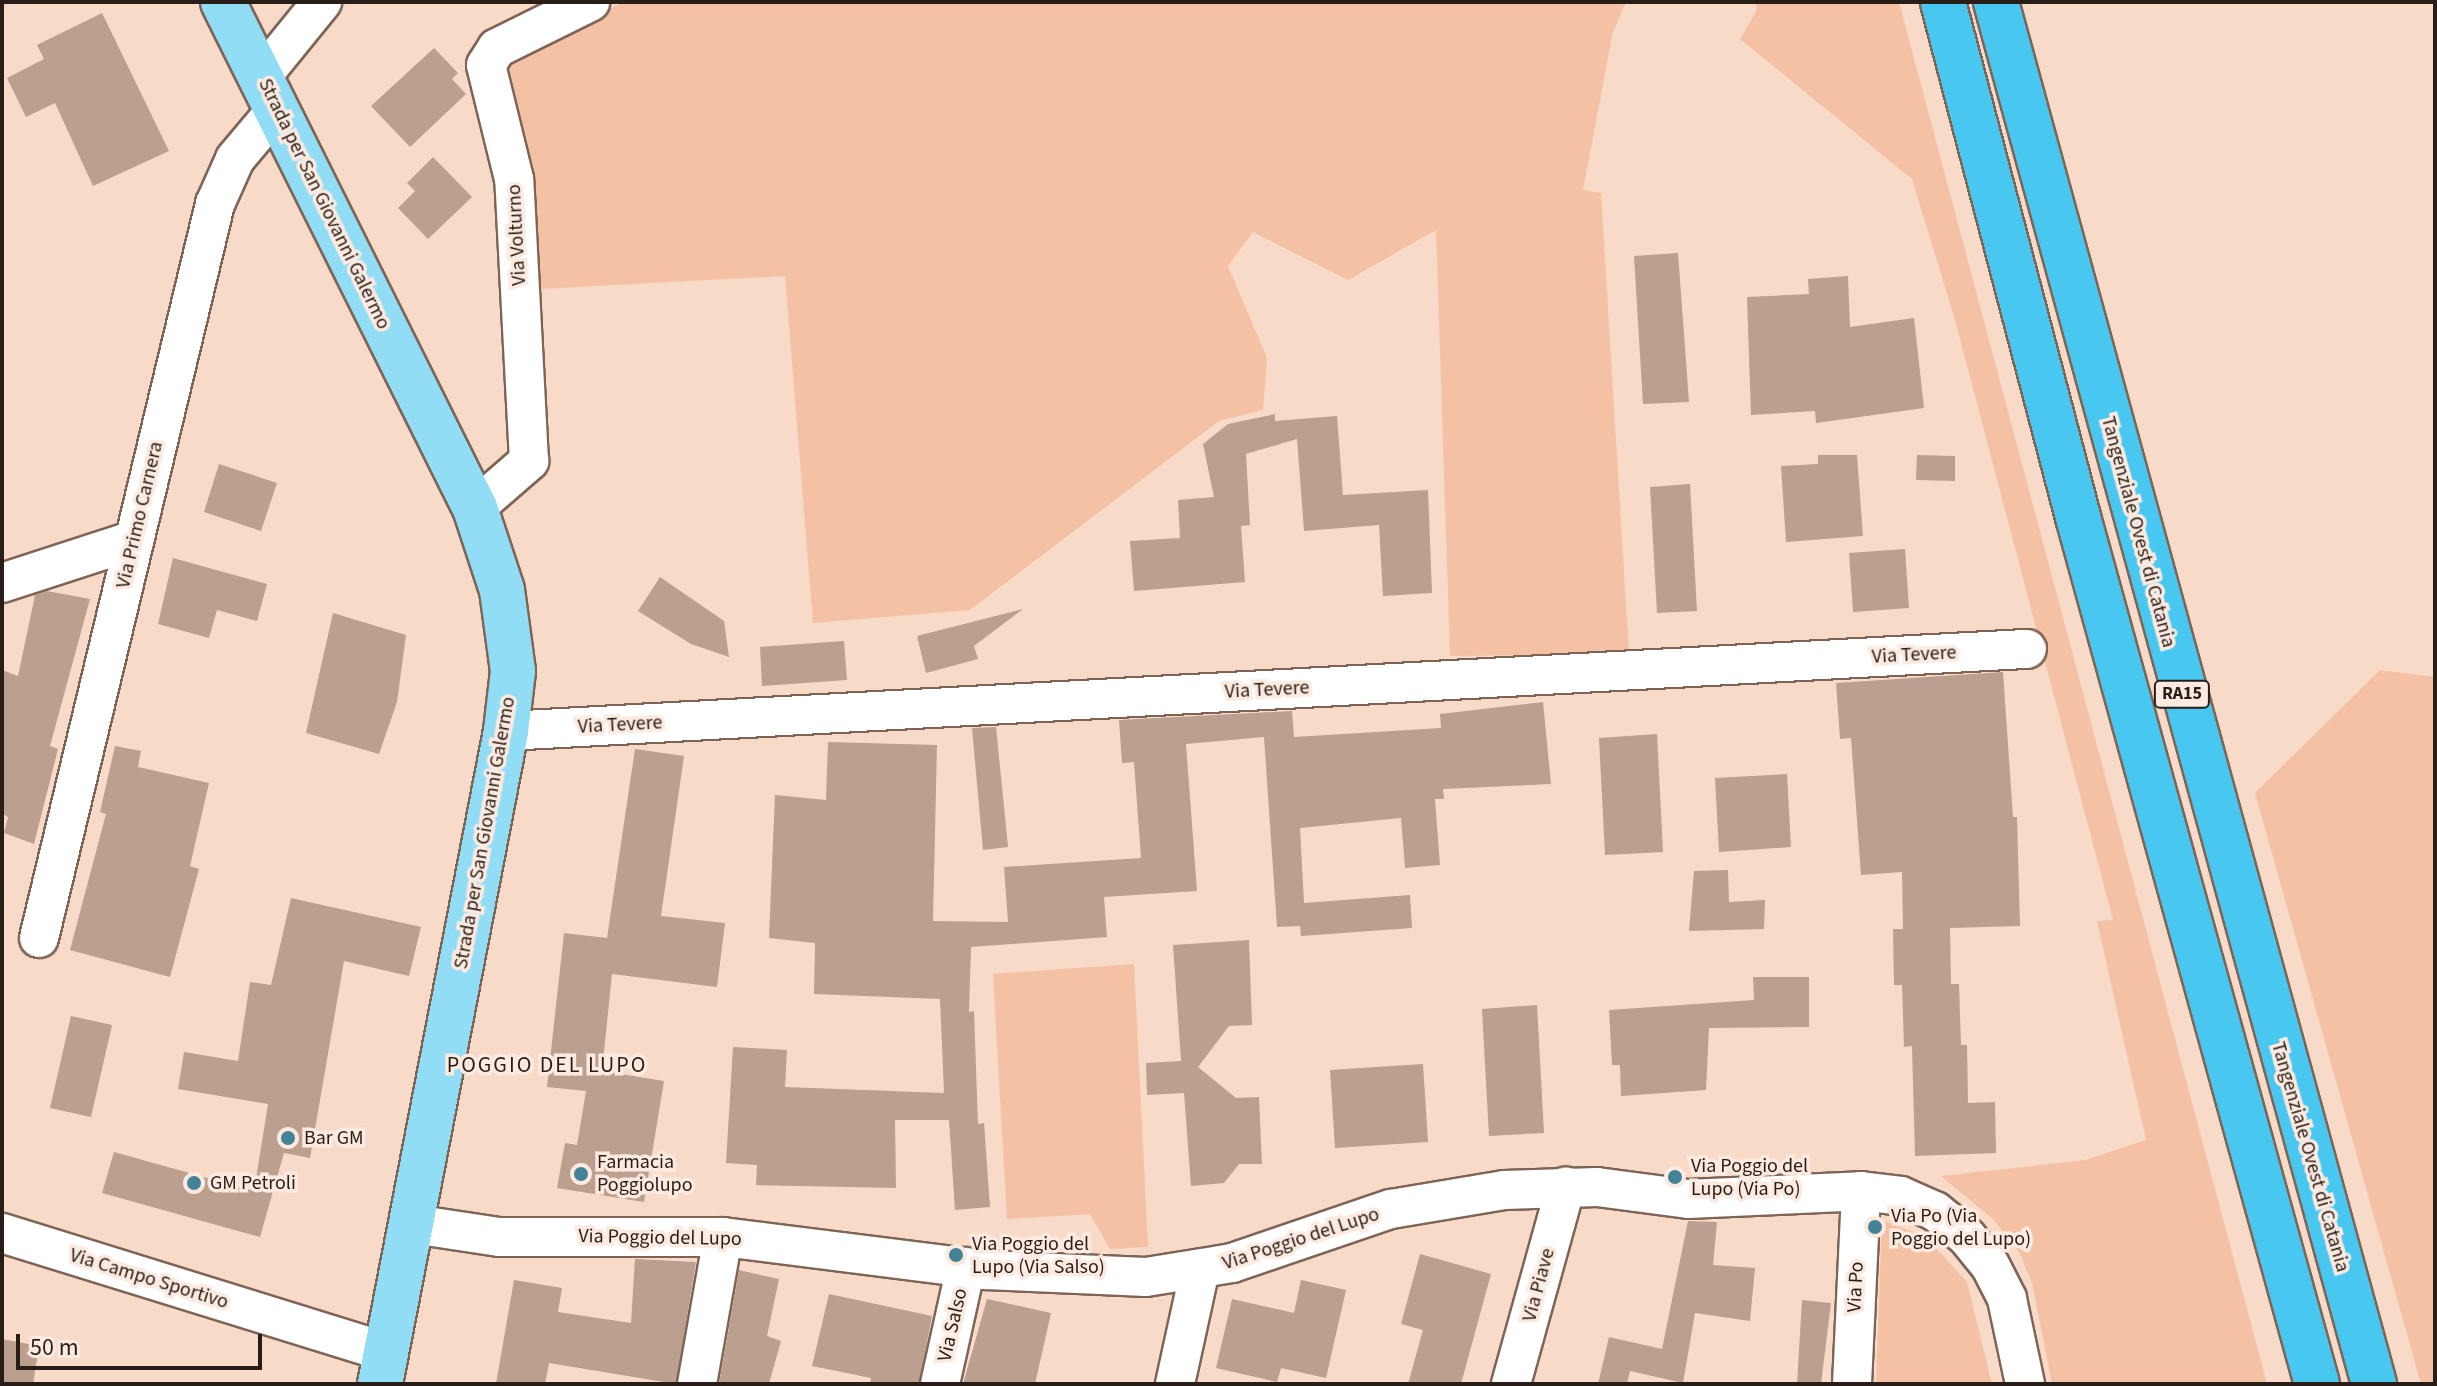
<!DOCTYPE html>
<style>
body{margin:0}
#map{position:relative;width:2437px;height:1386px;overflow:hidden;background:#f8dac9;font-family:"Source Sans 3",sans-serif}
div>[style]{position:absolute}
.green>*{inset:0;background:#f4c1a4}
.building>*{inset:0;background:#bb9f8f}
.roads{filter:drop-shadow(2px 0 #7e6456) drop-shadow(-2px 0 #7e6456) drop-shadow(0 2px #7e6456) drop-shadow(0 -2px #7e6456)}
.minor>*{height:38px;margin:-19px;padding:0 19px;transform-origin:19px;border-radius:19px;background:#fff}
.major>*{height:44px;margin:-22px;padding:0 22px;transform-origin:22px;border-radius:22px;background:#91ddf6}
.highway>*{height:44px;margin:-22px;padding:0 22px;transform-origin:22px;border-radius:22px;background:#48c7f0}
.dots>*{width:22px;height:22px;translate:-50% -50%;box-sizing:border-box;border:4px solid #fceae0;border-radius:50%}
span{translate:-50% -50%;white-space:nowrap;text-align:center;line-height:1.15;-webkit-text-stroke:7px #fceae0;paint-order:stroke}
.shield-label span{padding:2px 6px;background:#fceae0;border:2px solid;border-radius:6px;-webkit-text-stroke-width:0}
.shield-label{font-size:18px;color:#281d17;font-weight:700}
.street-label{font-size:20px;color:#281d17}
.poi-label{font-size:20px;color:#281d17}
.left{translate:0 -50%;text-align:left}
.neighbourhood-label{font-size:22px;color:#281d17;letter-spacing:2px}
.frame{position:absolute;inset:0;border:4px solid #281d17;pointer-events:none}
.scale{position:absolute;left:16px;top:1334px;width:246px;height:36px;box-sizing:border-box;border:4px solid #281d17;border-top:0;padding-left:10px;font-size:24px;line-height:28px;white-space:nowrap;color:#281d17;-webkit-text-stroke:6px #fceae0;paint-order:stroke}
</style>
<div id="map">
<div class="green">
<div style="clip-path:polygon(624px 2px,1626px 2px,1613px 32px,1583px 190px,1601px 193px,1629px 654px,1450px 656px,1436px 230px,1348px 280px,1253px 232px,1228px 266px,1267px 358px,1263px 410px,1219px 421px,970px 610px,813px 623px,785px 276px,540px 289px,531px 185px,504px 75px,518px 50px)"></div>
<div style="clip-path:polygon(1756px 2px,1899px 2px,2267px 1384px,2052px 1384px,2032px 1283px,2019px 1252px,1993px 1219px,1941px 1176px,2085px 1160px,2146px 1140px,2097px 921px,2113px 920px,1955px 320px,1912px 179px,1740px 39px,1757px 10px)"></div>
<div style="clip-path:polygon(2380px 670px,2435px 677px,2435px 1384px,2421px 1384px,2255px 793px)"></div>
<div style="clip-path:polygon(1134px 964px,1148px 1247px,1110px 1249px,1090px 1214px,1007px 1219px,993px 974px)"></div>
<div style="clip-path:polygon(1882px 1220px,1926px 1237px,1967px 1282px,1992px 1384px,1876px 1384px)"></div>
</div>
<div class="building">
<div style="clip-path:polygon(102px 13px,169px 151px,93px 186px,55px 103px,26px 117px,7px 78px,44px 59px,37px 45px)"></div>
<div style="clip-path:polygon(434px 48px,458px 73px,452px 79px,466px 94px,410px 147px,371px 106px)"></div>
<div style="clip-path:polygon(433px 157px,472px 197px,428px 239px,398px 208px,415px 191px,407px 183px)"></div>
<div style="clip-path:polygon(1678px 253px,1689px 402px,1643px 404px,1634px 256px)"></div>
<div style="clip-path:polygon(1848px 276px,1850px 327px,1914px 318px,1924px 408px,1816px 423px,1815px 411px,1751px 415px,1747px 297px,1809px 294px,1808px 279px)"></div>
<div style="clip-path:polygon(1275px 414px,1275px 421px,1337px 416px,1343px 495px,1428px 490px,1432px 593px,1383px 596px,1379px 525px,1304px 531px,1297px 439px,1246px 454px,1250px 525px,1241px 526px,1245px 582px,1134px 591px,1130px 541px,1180px 538px,1178px 500px,1214px 497px,1203px 444px,1228px 424px)"></div>
<div style="clip-path:polygon(1818px 455px,1857px 455px,1863px 536px,1786px 542px,1781px 466px,1818px 464px)"></div>
<div style="clip-path:polygon(1917px 455px,1955px 456px,1955px 481px,1916px 480px)"></div>
<div style="clip-path:polygon(219px 464px,277px 483px,261px 531px,204px 512px)"></div>
<div style="clip-path:polygon(1690px 484px,1697px 611px,1657px 613px,1650px 487px)"></div>
<div style="clip-path:polygon(1905px 549px,1909px 608px,1853px 612px,1849px 553px)"></div>
<div style="clip-path:polygon(173px 558px,267px 584px,257px 621px,217px 610px,209px 638px,158px 624px)"></div>
<div style="clip-path:polygon(660px 577px,724px 621px,729px 657px,691px 644px,638px 611px)"></div>
<div style="clip-path:polygon(47px 591px,90px 599px,50px 746px,58px 749px,34px 844px,4px 833px,8px 817px,2px 813px,2px 670px,18px 676px,35px 595px)"></div>
<div style="clip-path:polygon(1023px 609px,974px 646px,978px 659px,926px 673px,917px 636px)"></div>
<div style="clip-path:polygon(333px 613px,406px 635px,397px 702px,379px 754px,306px 733px)"></div>
<div style="clip-path:polygon(844px 641px,847px 680px,762px 686px,760px 647px)"></div>
<div style="clip-path:polygon(2003px 672px,2013px 817px,2017px 817px,2020px 926px,1950px 928px,1951px 984px,1959px 984px,1961px 1045px,1967px 1045px,1968px 1103px,1995px 1102px,1996px 1153px,1915px 1156px,1912px 1046px,1904px 1047px,1902px 985px,1894px 985px,1893px 929px,1903px 929px,1902px 872px,1861px 875px,1851px 738px,1840px 739px,1836px 683px)"></div>
<div style="clip-path:polygon(1543px 702px,1551px 784px,1443px 789px,1444px 799px,1435px 799px,1440px 865px,1405px 868px,1401px 818px,1300px 828px,1304px 903px,1410px 895px,1412px 928px,1301px 936px,1300px 926px,1277px 927px,1264px 737px,1186px 744px,1197px 891px,1104px 897px,1107px 937px,971px 947px,969px 1012px,974px 1011px,978px 1124px,984px 1123px,990px 1207px,955px 1210px,949px 1120px,895px 1120px,896px 1188px,756px 1185px,757px 1165px,726px 1163px,733px 1047px,787px 1050px,785px 1087px,944px 1093px,940px 999px,814px 994px,815px 943px,769px 938px,775px 795px,826px 800px,828px 742px,937px 745px,933px 921px,1008px 922px,1004px 867px,1141px 858px,1134px 762px,1122px 763px,1119px 720px,1292px 711px,1294px 737px,1441px 728px,1440px 714px)"></div>
<div style="clip-path:polygon(996px 727px,1008px 847px,983px 850px,972px 728px)"></div>
<div style="clip-path:polygon(1657px 734px,1663px 852px,1605px 855px,1599px 738px)"></div>
<div style="clip-path:polygon(115px 746px,141px 751px,138px 767px,209px 783px,190px 866px,199px 869px,170px 977px,70px 950px,106px 814px,100px 812px)"></div>
<div style="clip-path:polygon(635px 749px,684px 756px,661px 916px,725px 923px,717px 987px,612px 974px,602px 1071px,664px 1081px,644px 1202px,557px 1188px,565px 1143px,577px 1145px,586px 1091px,547px 1087px,564px 933px,607px 938px)"></div>
<div style="clip-path:polygon(1787px 774px,1791px 847px,1719px 852px,1715px 778px)"></div>
<div style="clip-path:polygon(1728px 870px,1729px 902px,1765px 900px,1764px 929px,1689px 931px,1694px 871px)"></div>
<div style="clip-path:polygon(291px 898px,421px 927px,409px 976px,344px 961px,310px 1158px,284px 1153px,260px 1237px,102px 1193px,114px 1152px,254px 1191px,268px 1104px,178px 1089px,184px 1052px,238px 1061px,250px 982px,271px 985px)"></div>
<div style="clip-path:polygon(1249px 940px,1252px 1025px,1229px 1026px,1198px 1067px,1236px 1098px,1259px 1097px,1262px 1164px,1239px 1164px,1224px 1183px,1191px 1186px,1184px 1093px,1147px 1095px,1146px 1063px,1181px 1061px,1173px 945px)"></div>
<div style="clip-path:polygon(1753px 977px,1809px 977px,1809px 1027px,1709px 1028px,1706px 1090px,1621px 1096px,1620px 1065px,1612px 1065px,1609px 1010px,1754px 1000px)"></div>
<div style="clip-path:polygon(1537px 1005px,1544px 1133px,1489px 1136px,1482px 1009px)"></div>
<div style="clip-path:polygon(71px 1016px,112px 1025px,91px 1117px,50px 1108px)"></div>
<div style="clip-path:polygon(1423px 1064px,1428px 1142px,1335px 1148px,1330px 1070px)"></div>
<div style="clip-path:polygon(1688px 1221px,1717px 1222px,1713px 1265px,1755px 1268px,1750px 1321px,1695px 1313px,1683px 1383px,1630px 1371px,1627px 1384px,1598px 1384px,1609px 1337px,1662px 1349px)"></div>
<div style="clip-path:polygon(1420px 1254px,1491px 1274px,1461px 1384px,1408px 1384px,1423px 1330px,1401px 1324px)"></div>
<div style="clip-path:polygon(635px 1259px,696px 1262px,676px 1384px,549px 1363px,545px 1384px,496px 1384px,514px 1280px,562px 1288px,558px 1312px,631px 1323px)"></div>
<div style="clip-path:polygon(739px 1270px,779px 1279px,767px 1336px,781px 1341px,769px 1384px,719px 1384px)"></div>
<div style="clip-path:polygon(1301px 1280px,1346px 1290px,1326px 1378px,1281px 1368px,1277px 1382px,1216px 1368px,1232px 1299px,1294px 1313px)"></div>
<div style="clip-path:polygon(829px 1294px,932px 1316px,919px 1384px,870px 1384px,871px 1378px,812px 1366px)"></div>
<div style="clip-path:polygon(987px 1299px,1051px 1313px,1035px 1384px,963px 1384px)"></div>
<div style="clip-path:polygon(1802px 1300px,1831px 1303px,1821px 1384px,1797px 1384px)"></div>
<div style="clip-path:polygon(2px 1339px,39px 1346px,33px 1384px,2px 1384px)"></div>
</div>
<div class="roads">
<div class="minor">
<div style="left:261px;top:77px;width:97px;rotate:-50.9deg"></div>
<div style="left:475px;top:508px;width:72px;rotate:-41deg"></div>
<div style="left:529px;top:461px;width:282px;rotate:-93deg"></div>
<div style="left:514px;top:179px;width:117px;rotate:-103.8deg"></div>
<div style="left:486px;top:65px;width:20px;rotate:-57deg"></div>
<div style="left:497px;top:48px;width:104px;rotate:-26.3deg"></div>
<div style="left:2px;top:583px;width:139px;rotate:-18deg"></div>
<div style="left:506px;top:731px;width:1523px;rotate:-3.09deg"></div>
<div style="left:39px;top:938px;width:755px;rotate:-76.52deg"></div>
<div style="left:215px;top:204px;width:49px;rotate:-66deg"></div>
<div style="left:235px;top:159px;width:65px;rotate:-50deg"></div>
<div style="left:413px;top:1224px;width:87px;rotate:8.6deg"></div>
<div style="left:499px;top:1237px;width:224px"></div>
<div style="left:723px;top:1237px;width:265px;rotate:7.2deg"></div>
<div style="left:986px;top:1270px;width:160px;rotate:2.5deg"></div>
<div style="left:1146px;top:1277px;width:87px;rotate:-9.2deg"></div>
<div style="left:1232px;top:1263px;width:168px;rotate:-18.8deg"></div>
<div style="left:1391px;top:1209px;width:115px;rotate:-9.5deg"></div>
<div style="left:1504px;top:1190px;width:93px;rotate:-1.8deg"></div>
<div style="left:1597px;top:1187px;width:92px;rotate:7.5deg"></div>
<div style="left:1688px;top:1199px;width:173px;rotate:-2.6deg"></div>
<div style="left:1861px;top:1191px;width:40px;rotate:7.1deg"></div>
<div style="left:1901px;top:1196px;width:37px;rotate:24deg"></div>
<div style="left:1935px;top:1211px;width:41px;rotate:39.1deg"></div>
<div style="left:1967px;top:1237px;width:36px;rotate:51deg"></div>
<div style="left:1990px;top:1265px;width:38px;rotate:63deg"></div>
<div style="left:2007px;top:1299px;width:87px;rotate:78deg"></div>
<div style="left:2px;top:1233px;width:403px;rotate:17.2deg"></div>
<div style="left:697px;top:1384px;width:149px;rotate:-80deg"></div>
<div style="left:940px;top:1384px;width:120px;rotate:-77.5deg"></div>
<div style="left:1175px;top:1384px;width:118px;rotate:-77.7deg"></div>
<div style="left:1511px;top:1384px;width:205px;rotate:-74.5deg"></div>
<div style="left:1852px;top:1384px;width:193px;rotate:-87.3deg"></div>
</div>
<div class="major">
<div style="left:223px;top:2px;width:565px;rotate:63.53deg"></div>
<div style="left:475px;top:508px;width:86px;rotate:71.8deg"></div>
<div style="left:502px;top:590px;width:82px;rotate:82.3deg"></div>
<div style="left:513px;top:671px;width:60px;rotate:96.7deg"></div>
<div style="left:506px;top:731px;width:665px;rotate:100.92deg"></div>
</div>
<div class="highway">
<div style="left:1943px;top:2px;width:532px;rotate:75.31deg"></div>
<div style="left:2078px;top:517px;width:899px;rotate:74.59deg"></div>
<div style="left:1996px;top:2px;width:1433px;rotate:74.7deg"></div>
</div>
</div>
<div class="dots">
<div style="left:288px;top:1138px;background:#448298"></div>
<div style="left:581px;top:1174px;background:#448298"></div>
<div style="left:1675px;top:1177px;background:#448298"></div>
<div style="left:194px;top:1183px;background:#448298"></div>
<div style="left:1875px;top:1227px;background:#448298"></div>
<div style="left:956px;top:1255px;background:#448298"></div>
</div>
<div class="shield-label">
<span style="left:2182px;top:694px">RA15</span>
</div>
<div class="street-label">
<span style="left:324px;top:204px;rotate:64deg">Strada per San Giovanni Galermo</span>
<span style="left:517px;top:235px;rotate:-93deg">Via Volturno</span>
<span style="left:140px;top:515px;rotate:-77deg">Via Primo Carnera</span>
<span style="left:2138px;top:532px;rotate:75deg">Tangenziale Ovest di Catania</span>
<span style="left:1914px;top:655px;rotate:-3deg">Via Tevere</span>
<span style="left:1267px;top:690px;rotate:-3deg">Via Tevere</span>
<span style="left:620px;top:725px;rotate:-3deg">Via Tevere</span>
<span style="left:485px;top:833px;rotate:-80deg">Strada per San Giovanni Galermo</span>
<span style="left:2310px;top:1157px;rotate:74deg">Tangenziale Ovest di Catania</span>
<span style="left:660px;top:1238px;rotate:1deg">Via Poggio del Lupo</span>
<span style="left:1301px;top:1239px;rotate:-18deg">Via Poggio del Lupo</span>
<span style="left:149px;top:1279px;rotate:17deg">Via Campo Sportivo</span>
<span style="left:1539px;top:1285px;rotate:-75deg">Via Piave</span>
<span style="left:1856px;top:1287px;rotate:-87deg">Via Po</span>
<span style="left:953px;top:1325px;rotate:-77deg">Via Salso</span>
</div>
<div class="poi-label">
<span class="left" style="left:304px;top:1138px">Bar GM</span>
<span class="left" style="left:597px;top:1174px">Farmacia<br>Poggiolupo</span>
<span class="left" style="left:1691px;top:1178px">Via Poggio del<br>Lupo (Via Po)</span>
<span class="left" style="left:210px;top:1183px">GM Petroli</span>
<span class="left" style="left:1891px;top:1228px">Via Po (Via<br>Poggio del Lupo)</span>
<span class="left" style="left:972px;top:1256px">Via Poggio del<br>Lupo (Via Salso)</span>
</div>
<div class="neighbourhood-label">
<span style="left:547px;top:1066px">POGGIO DEL LUPO</span>
</div>
<div class="frame"></div>
<div class="scale">50 m</div>
</div>
